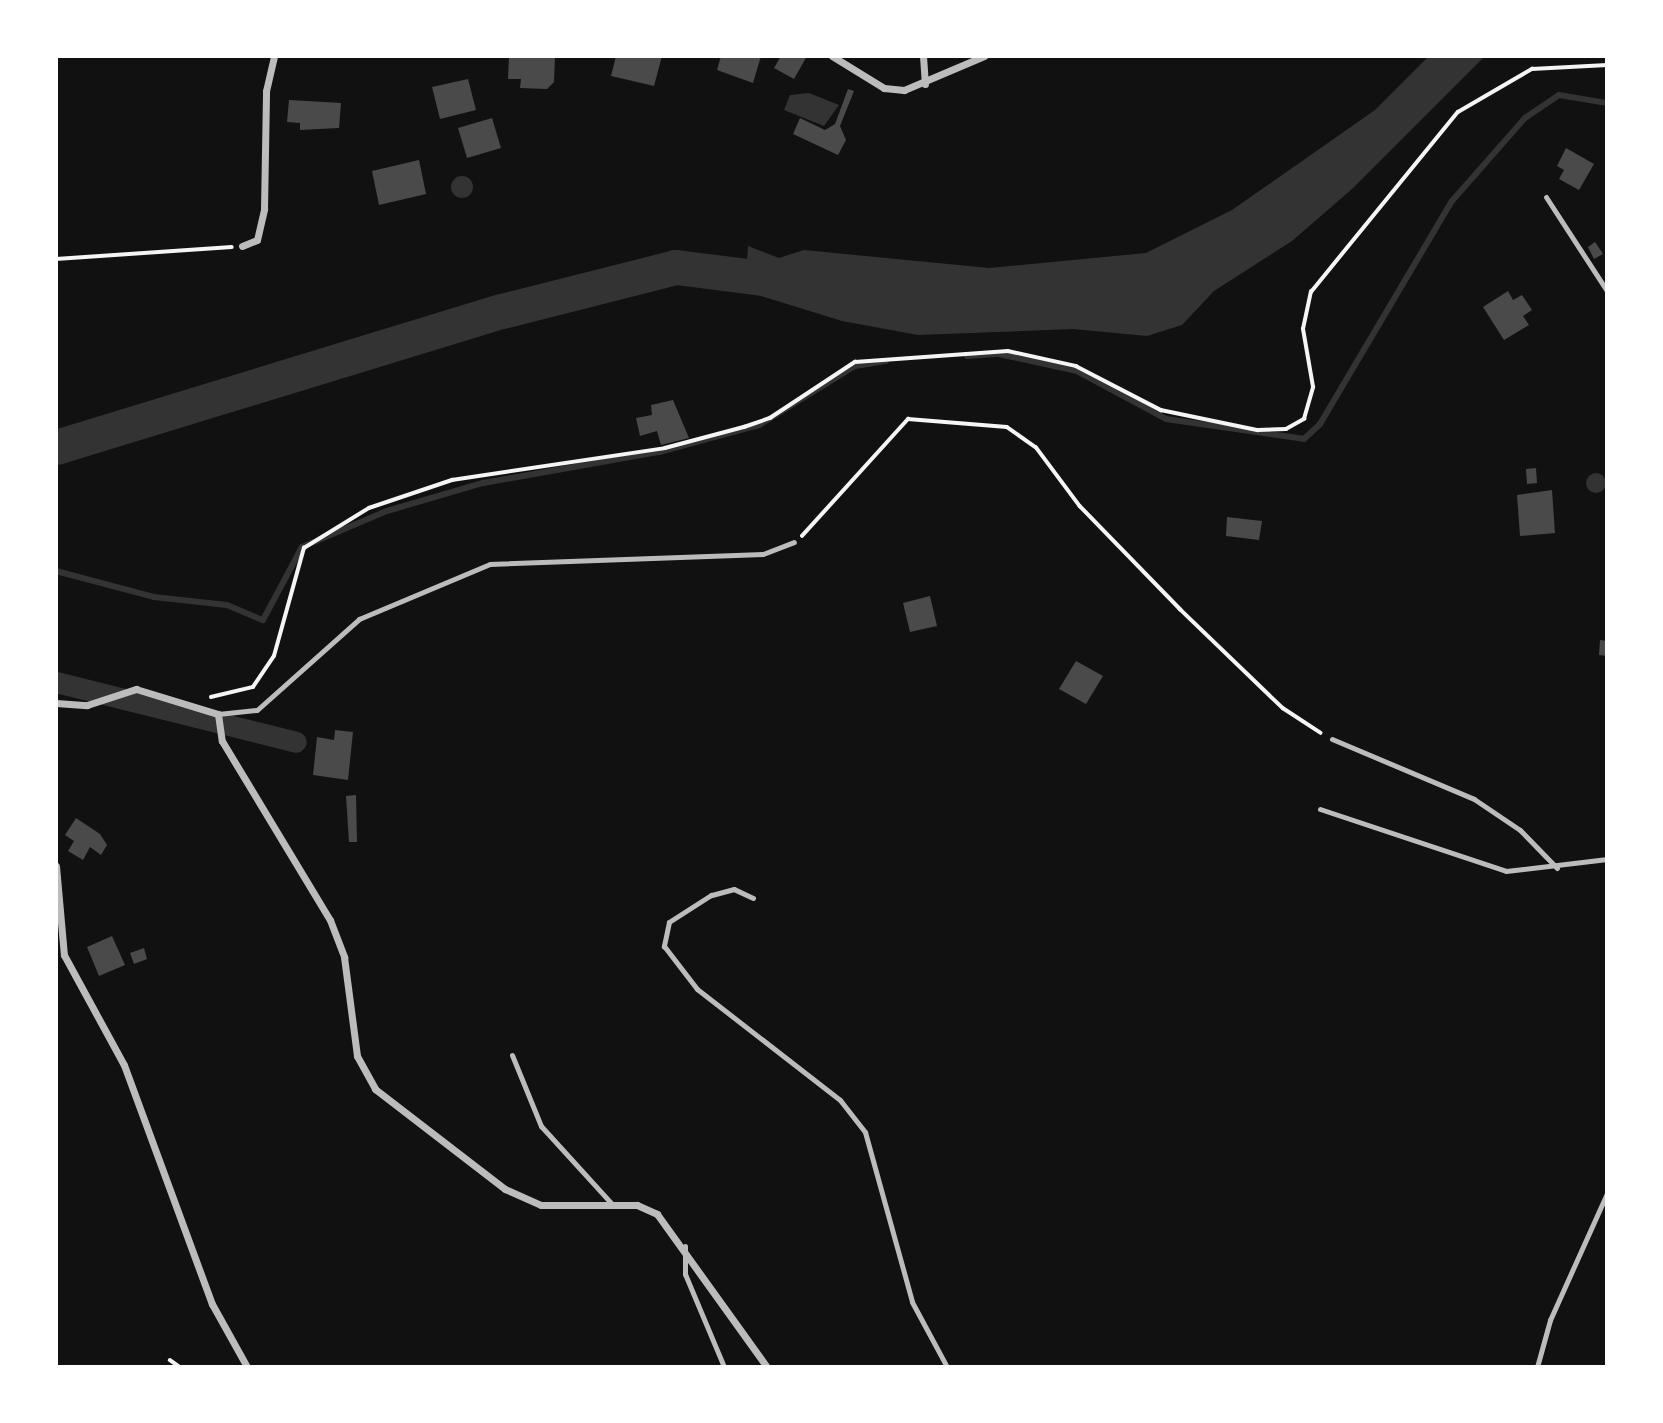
<!DOCTYPE html>
<style>
body{margin:0}
#map{position:relative;width:1663px;height:1423px;overflow:hidden;background:#111;font-family:"Roboto Condensed",sans-serif}
div>[style]{position:absolute}
.water>*{inset:0;background:#333}
.round{border-radius:50%}
.stream>*{height:6px;margin:-3px;padding:0 3px;transform-origin:3px;border-radius:3px;background:#333}
.canal>*{height:21px;margin:-10.5px;padding:0 10.5px;transform-origin:10.5px;border-radius:10.5px;background:#333}
.river>*{height:35px;margin:-17.5px;padding:0 17.5px;transform-origin:17.5px;border-radius:17.5px;background:#333}
.building>*{inset:0;background:#4a4a4a}
.path>*{height:3.5px;margin:-1.75px;padding:0 1.75px;transform-origin:1.75px;border-radius:1.75px;background:#f5f5f5}
.service>*{height:5px;margin:-2.5px;padding:0 2.5px;transform-origin:2.5px;border-radius:2.5px;background:#bcbcbc}
.minor>*{height:7px;margin:-3.5px;padding:0 3.5px;transform-origin:3.5px;border-radius:3.5px;background:#bcbcbc}
span{translate:-50% -50%;white-space:nowrap;text-align:center;line-height:1.15;-webkit-text-stroke:6px #fff;paint-order:stroke}
.frame{position:absolute;inset:0;border:58px solid #fff;pointer-events:none}
</style>
<div id="map">
<div class="water">
<div style="clip-path:polygon(1429px 56px,1485px 56px,1352px 189px,1292px 241px,1214px 291px,1182px 325px,1147px 336px,1073px 329px,918px 335px,842px 321px,745px 291px,748px 246px,779px 258px,804px 250px,989px 268px,1146px 253px,1232px 210px,1375px 110px)"></div>
<div style="clip-path:polygon(809px 93px,839px 105px,824px 126px,784px 110px,790px 95px)"></div>
<div class="round" style="left:451px;top:176px;width:22px;height:22px"></div>
<div class="round" style="left:1586px;top:473px;width:20px;height:20px"></div>
</div>
<div class="stream">
<div style="left:967px;top:356px;width:32px;rotate:-4deg"></div>
<div style="left:999px;top:354px;width:80px;rotate:12.3deg"></div>
<div style="left:1077px;top:371px;width:101px;rotate:28.3deg"></div>
<div style="left:1166px;top:419px;width:139px;rotate:8.2deg"></div>
<div style="left:1304px;top:439px;width:22px;rotate:-43deg"></div>
<div style="left:1320px;top:424px;width:259px;rotate:-59.4deg"></div>
<div style="left:1452px;top:201px;width:111px;rotate:-48.7deg"></div>
<div style="left:1525px;top:118px;width:41px;rotate:-34.1deg"></div>
<div style="left:1559px;top:95px;width:49px;rotate:9.5deg"></div>
<div style="left:56px;top:571px;width:101px;rotate:14.9deg"></div>
<div style="left:154px;top:597px;width:73px;rotate:6.3deg"></div>
<div style="left:227px;top:605px;width:39px;rotate:23deg"></div>
<div style="left:263px;top:620px;width:83px;rotate:-61.9deg"></div>
<div style="left:302px;top:547px;width:92px;rotate:-23deg"></div>
<div style="left:387px;top:511px;width:100px;rotate:-16.3deg"></div>
<div style="left:483px;top:483px;width:179px;rotate:-10deg"></div>
<div style="left:659px;top:452px;width:104px;rotate:-15.1deg"></div>
<div style="left:759px;top:425px;width:113px;rotate:-31.6deg"></div>
<div style="left:855px;top:366px;width:31px;rotate:-9deg"></div>
</div>
<div class="canal">
<div style="left:56px;top:682px;width:247px;rotate:14deg"></div>
</div>
<div class="river">
<div style="left:56px;top:447px;width:466px;rotate:-17deg"></div>
<div style="left:502px;top:311px;width:179px;rotate:-14.2deg"></div>
<div style="left:676px;top:267px;width:119px;rotate:7.2deg"></div>
</div>
<div class="building">
<div style="clip-path:polygon(509px 56px,555px 56px,554px 82px,547px 89px,520px 88px,521px 79px,508px 79px)"></div>
<div style="clip-path:polygon(616px 56px,662px 56px,654px 86px,611px 76px)"></div>
<div style="clip-path:polygon(721px 56px,761px 56px,753px 83px,717px 70px)"></div>
<div style="clip-path:polygon(781px 56px,807px 56px,794px 79px,774px 68px)"></div>
<div style="clip-path:polygon(468px 79px,476px 110px,440px 119px,432px 87px)"></div>
<div style="clip-path:polygon(848px 89px,854px 91px,840px 126px,846px 140px,838px 155px,793px 134px,800px 118px,825px 130px,835px 124px)"></div>
<div style="clip-path:polygon(289px 100px,341px 103px,339px 128px,300px 130px,300px 123px,287px 122px)"></div>
<div style="clip-path:polygon(492px 118px,501px 148px,467px 158px,458px 128px)"></div>
<div style="clip-path:polygon(1566px 148px,1594px 164px,1579px 190px,1559px 179px,1564px 170px,1557px 166px)"></div>
<div style="clip-path:polygon(419px 160px,426px 194px,379px 205px,372px 171px)"></div>
<div style="clip-path:polygon(1595px 242px,1603px 254px,1594px 259px,1588px 247px)"></div>
<div style="clip-path:polygon(1508px 291px,1513px 300px,1522px 295px,1532px 310px,1523px 316px,1529px 325px,1504px 340px,1483px 307px)"></div>
<div style="clip-path:polygon(673px 400px,689px 438px,661px 445px,657px 431px,640px 436px,636px 418px,652px 415px,651px 405px)"></div>
<div style="clip-path:polygon(1536px 468px,1537px 483px,1527px 484px,1526px 469px)"></div>
<div style="clip-path:polygon(1552px 490px,1555px 533px,1520px 536px,1517px 495px)"></div>
<div style="clip-path:polygon(1227px 517px,1262px 521px,1259px 540px,1226px 536px)"></div>
<div style="clip-path:polygon(930px 596px,937px 626px,910px 632px,903px 603px)"></div>
<div style="clip-path:polygon(1600px 640px,1607px 641px,1607px 656px,1599px 655px)"></div>
<div style="clip-path:polygon(1076px 661px,1103px 676px,1086px 704px,1059px 689px)"></div>
<div style="clip-path:polygon(335px 730px,353px 732px,348px 780px,313px 775px,317px 737px,334px 740px)"></div>
<div style="clip-path:polygon(356px 795px,357px 842px,349px 842px,346px 796px)"></div>
<div style="clip-path:polygon(76px 818px,100px 834px,107px 845px,101px 855px,90px 847px,83px 860px,68px 851px,74px 841px,65px 835px)"></div>
<div style="clip-path:polygon(112px 936px,125px 965px,99px 976px,87px 947px)"></div>
<div style="clip-path:polygon(144px 948px,147px 959px,134px 964px,130px 953px)"></div>
</div>
<div class="path">
<div style="left:56px;top:259px;width:176px;rotate:-3.9deg"></div>
<div style="left:802px;top:536px;width:158px;rotate:-47.8deg"></div>
<div style="left:908px;top:419px;width:99px;rotate:4.6deg"></div>
<div style="left:1007px;top:427px;width:35px;rotate:35deg"></div>
<div style="left:1036px;top:447px;width:74px;rotate:53.3deg"></div>
<div style="left:1080px;top:506px;width:144px;rotate:45.8deg"></div>
<div style="left:1180px;top:609px;width:143px;rotate:43.9deg"></div>
<div style="left:1283px;top:708px;width:45px;rotate:33.3deg"></div>
<div style="left:211px;top:697px;width:43px;rotate:-13.4deg"></div>
<div style="left:253px;top:687px;width:37px;rotate:-56deg"></div>
<div style="left:274px;top:656px;width:112px;rotate:-74.5deg"></div>
<div style="left:304px;top:548px;width:76px;rotate:-31.6deg"></div>
<div style="left:369px;top:508px;width:88px;rotate:-18.6deg"></div>
<div style="left:452px;top:480px;width:215px;rotate:-8.5deg"></div>
<div style="left:665px;top:448px;width:82px;rotate:-14.9deg"></div>
<div style="left:744px;top:427px;width:28px;rotate:-19deg"></div>
<div style="left:770px;top:418px;width:102px;rotate:-33.4deg"></div>
<div style="left:855px;top:362px;width:153px;rotate:-4.1deg"></div>
<div style="left:1008px;top:351px;width:70px;rotate:12.4deg"></div>
<div style="left:1076px;top:366px;width:96px;rotate:27.4deg"></div>
<div style="left:1161px;top:410px;width:99px;rotate:11.7deg"></div>
<div style="left:1258px;top:430px;width:28px;rotate:-2deg"></div>
<div style="left:1286px;top:429px;width:21px;rotate:-29deg"></div>
<div style="left:1304px;top:419px;width:33px;rotate:-74deg"></div>
<div style="left:1313px;top:387px;width:59px;rotate:-99.8deg"></div>
<div style="left:1303px;top:329px;width:38px;rotate:-78deg"></div>
<div style="left:1311px;top:292px;width:232px;rotate:-50.8deg"></div>
<div style="left:1458px;top:112px;width:86px;rotate:-30.2deg"></div>
<div style="left:1532px;top:69px;width:75px;rotate:-3.1deg"></div>
<div style="left:170px;top:1360px;width:12px;rotate:35deg"></div>
</div>
<div class="service">
<div style="left:1546px;top:197px;width:112px;rotate:57deg"></div>
<div style="left:218px;top:714px;width:39px;rotate:-6deg"></div>
<div style="left:257px;top:710px;width:137px;rotate:-41.7deg"></div>
<div style="left:359px;top:619px;width:142px;rotate:-22.8deg"></div>
<div style="left:490px;top:564px;width:273px;rotate:-2.1deg"></div>
<div style="left:763px;top:554px;width:33px;rotate:-21deg"></div>
<div style="left:1332px;top:739px;width:154px;rotate:22.9deg"></div>
<div style="left:1474px;top:799px;width:55px;rotate:34deg"></div>
<div style="left:1520px;top:830px;width:53px;rotate:45.8deg"></div>
<div style="left:1320px;top:809px;width:196px;rotate:18.4deg"></div>
<div style="left:1506px;top:871px;width:102px;rotate:-6.8deg"></div>
<div style="left:753px;top:898px;width:21px;rotate:-155deg"></div>
<div style="left:734px;top:889px;width:24px;rotate:165deg"></div>
<div style="left:711px;top:895px;width:50px;rotate:147.3deg"></div>
<div style="left:669px;top:922px;width:25px;rotate:102deg"></div>
<div style="left:664px;top:946px;width:54px;rotate:52.5deg"></div>
<div style="left:697px;top:989px;width:181px;rotate:37.8deg"></div>
<div style="left:840px;top:1100px;width:41px;rotate:52deg"></div>
<div style="left:865px;top:1132px;width:176px;rotate:74.5deg"></div>
<div style="left:912px;top:1302px;width:74px;rotate:61.7deg"></div>
<div style="left:512px;top:1055px;width:77px;rotate:67.8deg"></div>
<div style="left:541px;top:1126px;width:105px;rotate:47.7deg"></div>
<div style="left:685px;top:1246px;width:28px;rotate:90deg"></div>
<div style="left:685px;top:1274px;width:101px;rotate:67.2deg"></div>
<div style="left:1537px;top:1367px;width:49px;rotate:-74.5deg"></div>
<div style="left:1550px;top:1320px;width:139px;rotate:-65.8deg"></div>
</div>
<div class="minor">
<div style="left:832px;top:56px;width:61px;rotate:31.6deg"></div>
<div style="left:884px;top:88px;width:20px;rotate:6deg"></div>
<div style="left:904px;top:90px;width:87px;rotate:-23deg"></div>
<div style="left:923px;top:56px;width:28px;rotate:86deg"></div>
<div style="left:242px;top:246px;width:16px;rotate:-22deg"></div>
<div style="left:257px;top:240px;width:32px;rotate:-77deg"></div>
<div style="left:264px;top:209px;width:118px;rotate:-89deg"></div>
<div style="left:266px;top:91px;width:36px;rotate:-77deg"></div>
<div style="left:56px;top:703px;width:31px;rotate:4deg"></div>
<div style="left:87px;top:705px;width:52px;rotate:-18.1deg"></div>
<div style="left:136px;top:689px;width:86px;rotate:17deg"></div>
<div style="left:218px;top:714px;width:27px;rotate:82deg"></div>
<div style="left:222px;top:741px;width:209px;rotate:58.9deg"></div>
<div style="left:330px;top:920px;width:40px;rotate:69deg"></div>
<div style="left:344px;top:957px;width:100px;rotate:82.5deg"></div>
<div style="left:357px;top:1056px;width:38px;rotate:61deg"></div>
<div style="left:375px;top:1089px;width:164px;rotate:37.6deg"></div>
<div style="left:505px;top:1189px;width:39px;rotate:24deg"></div>
<div style="left:541px;top:1205px;width:96px"></div>
<div style="left:637px;top:1205px;width:22px;rotate:24deg"></div>
<div style="left:657px;top:1214px;width:188px;rotate:54.3deg"></div>
<div style="left:56px;top:866px;width:89px;rotate:84.9deg"></div>
<div style="left:64px;top:955px;width:125px;rotate:61.4deg"></div>
<div style="left:124px;top:1065px;width:255px;rotate:69.8deg"></div>
<div style="left:212px;top:1304px;width:72px;rotate:60.9deg"></div>
</div>
<div class="frame"></div>
</div>
